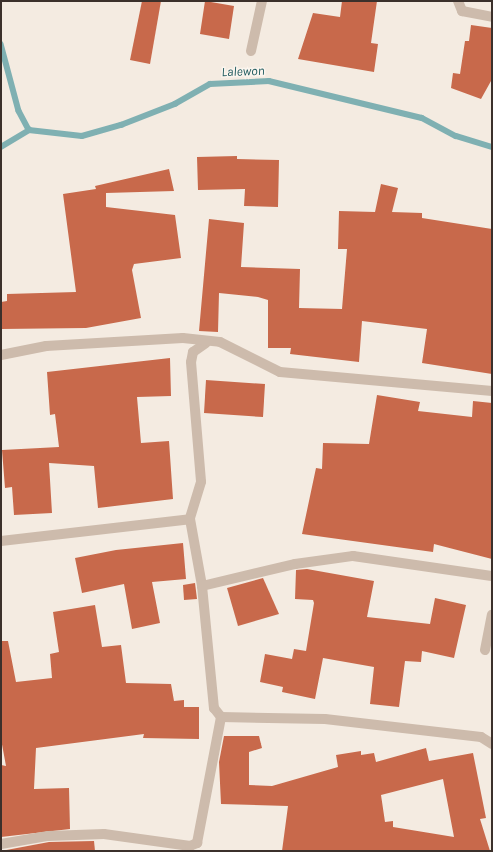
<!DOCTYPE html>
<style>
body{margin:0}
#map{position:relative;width:493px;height:852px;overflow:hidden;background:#f4ebe1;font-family:Karla,sans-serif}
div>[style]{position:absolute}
.stream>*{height:5.5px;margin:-2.75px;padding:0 2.75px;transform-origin:2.75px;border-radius:2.75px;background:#7fb0b2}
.building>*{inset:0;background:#c8694b}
.minor>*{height:10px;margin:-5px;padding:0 5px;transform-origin:5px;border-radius:5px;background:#cdbbac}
span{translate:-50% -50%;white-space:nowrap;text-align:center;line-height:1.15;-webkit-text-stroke:3px #fbf5ee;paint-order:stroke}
.water-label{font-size:13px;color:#1f5a5e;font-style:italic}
.frame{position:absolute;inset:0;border:2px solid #3b302b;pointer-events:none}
</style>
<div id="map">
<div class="stream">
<div style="left:1px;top:44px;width:69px;rotate:75deg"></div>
<div style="left:19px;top:111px;width:21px;rotate:62deg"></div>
<div style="left:1px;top:147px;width:33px;rotate:-31deg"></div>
<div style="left:29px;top:130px;width:53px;rotate:6.5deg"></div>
<div style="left:82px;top:136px;width:41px;rotate:-15.8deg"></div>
<div style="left:121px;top:125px;width:58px;rotate:-21.3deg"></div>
<div style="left:175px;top:104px;width:40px;rotate:-29.7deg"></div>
<div style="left:210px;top:84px;width:59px;rotate:-2.9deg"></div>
<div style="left:269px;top:81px;width:157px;rotate:13.6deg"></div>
<div style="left:422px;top:118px;width:38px;rotate:28deg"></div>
<div style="left:456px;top:136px;width:38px;rotate:17deg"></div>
</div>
<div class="building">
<div style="clip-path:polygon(142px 1px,161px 1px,150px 64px,130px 60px)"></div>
<div style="clip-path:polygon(205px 1px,234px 6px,229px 39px,200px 34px)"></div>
<div style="clip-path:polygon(342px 1px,377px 1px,371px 43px,378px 44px,374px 72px,298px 59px,313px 13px,340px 17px)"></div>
<div style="clip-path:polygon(471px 25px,492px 28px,491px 81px,481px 99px,451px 88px,453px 73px,460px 74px,465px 41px,469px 41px)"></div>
<div style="clip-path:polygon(237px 156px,237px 159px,279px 160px,278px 207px,244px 206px,245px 189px,198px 190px,197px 157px)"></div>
<div style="clip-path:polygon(169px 169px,174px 191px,106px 193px,106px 207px,175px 215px,181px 258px,134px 264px,132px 270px,141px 318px,86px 328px,1px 329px,1px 302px,7px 301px,7px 294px,76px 292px,63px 194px,96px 189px,95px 186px)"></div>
<div style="clip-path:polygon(381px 184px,398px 188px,392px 212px,422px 213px,422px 218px,492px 229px,492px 374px,422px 363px,427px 329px,362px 321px,359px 362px,290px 354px,291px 348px,268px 348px,268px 300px,258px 297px,219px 293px,218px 332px,199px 331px,209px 219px,244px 223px,241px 267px,300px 269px,299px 308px,342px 309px,347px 249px,338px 249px,339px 211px,375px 212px)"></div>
<div style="clip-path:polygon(170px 358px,171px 396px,137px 397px,141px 443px,169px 441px,173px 499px,98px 508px,94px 466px,49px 463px,52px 513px,14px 515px,12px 487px,5px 488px,2px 450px,59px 447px,55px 414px,50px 415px,47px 372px)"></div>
<div style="clip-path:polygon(206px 380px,265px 384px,263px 417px,204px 413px)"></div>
<div style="clip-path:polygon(377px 395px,420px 402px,418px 411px,472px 417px,473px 401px,492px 403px,492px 559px,434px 544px,433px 552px,302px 534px,316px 468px,322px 469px,323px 443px,369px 444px)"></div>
<div style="clip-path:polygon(183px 543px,186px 579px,152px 582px,160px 623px,132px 629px,124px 584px,82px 593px,75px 558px,116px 550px)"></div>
<div style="clip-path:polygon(307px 569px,374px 581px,367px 617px,430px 624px,435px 598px,466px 605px,454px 658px,422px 651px,421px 662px,405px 661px,399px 707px,370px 704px,374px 667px,323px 658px,315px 699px,282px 692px,283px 687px,260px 682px,265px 654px,292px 659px,294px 649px,306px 651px,314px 603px,313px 600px,295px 599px,296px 570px)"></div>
<div style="clip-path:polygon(263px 578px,279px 614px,238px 626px,227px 588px)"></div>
<div style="clip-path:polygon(195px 583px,197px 599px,184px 600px,183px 585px)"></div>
<div style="clip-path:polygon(95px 605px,102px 647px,121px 645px,126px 683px,171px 684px,174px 701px,184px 700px,184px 707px,199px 707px,199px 739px,143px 738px,144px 734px,36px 748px,34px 789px,69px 788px,70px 829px,1px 837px,1px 765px,6px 766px,1px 739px,1px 641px,8px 641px,16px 682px,52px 678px,50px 654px,59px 652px,53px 612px)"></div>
<div style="clip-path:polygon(evenodd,224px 736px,259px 736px,262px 748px,249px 752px,249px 785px,272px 786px,338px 767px,336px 755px,361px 751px,361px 755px,374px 753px,376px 762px,426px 748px,429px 761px,473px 753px,486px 818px,480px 819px,490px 851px,282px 851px,288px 806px,221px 804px,219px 762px,224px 736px,443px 779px,454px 837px,393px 827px,393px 821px,385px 822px,381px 795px,443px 779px)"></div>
<div style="clip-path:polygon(94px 841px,95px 851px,1px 851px,49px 842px)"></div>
</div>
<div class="minor">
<div style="left:458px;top:1px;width:11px;rotate:68deg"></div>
<div style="left:462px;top:11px;width:31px;rotate:11deg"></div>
<div style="left:251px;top:51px;width:51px;rotate:-77.6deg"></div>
<div style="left:206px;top:343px;width:16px;rotate:145deg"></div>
<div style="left:193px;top:352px;width:10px;rotate:101deg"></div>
<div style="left:191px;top:362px;width:120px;rotate:85.2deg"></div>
<div style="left:201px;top:482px;width:39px;rotate:107deg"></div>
<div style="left:190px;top:519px;width:68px;rotate:79.8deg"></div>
<div style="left:202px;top:586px;width:123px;rotate:84.4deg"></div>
<div style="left:214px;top:708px;width:11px;rotate:52deg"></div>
<div style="left:221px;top:717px;width:104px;rotate:1.1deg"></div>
<div style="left:325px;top:719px;width:157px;rotate:6.6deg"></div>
<div style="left:481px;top:737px;width:13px;rotate:32deg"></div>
<div style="left:1px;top:355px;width:46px;rotate:-11.3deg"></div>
<div style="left:46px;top:346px;width:137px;rotate:-3.3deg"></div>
<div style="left:183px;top:338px;width:37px;rotate:6deg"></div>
<div style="left:220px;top:342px;width:67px;rotate:26.6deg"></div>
<div style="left:280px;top:372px;width:213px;rotate:5.1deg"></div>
<div style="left:1px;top:541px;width:190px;rotate:-6.6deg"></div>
<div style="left:202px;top:586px;width:96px;rotate:-13.3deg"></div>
<div style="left:295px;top:564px;width:59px;rotate:-7.9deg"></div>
<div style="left:353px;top:556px;width:140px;rotate:8.2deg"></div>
<div style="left:485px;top:650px;width:36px;rotate:-79deg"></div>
<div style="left:1px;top:844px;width:48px;rotate:-9.7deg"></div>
<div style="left:48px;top:836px;width:56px;rotate:-2deg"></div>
<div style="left:104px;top:834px;width:87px;rotate:7.9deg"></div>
<div style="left:190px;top:846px;width:8px;rotate:-23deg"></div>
<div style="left:197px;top:843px;width:128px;rotate:-79.2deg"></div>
</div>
<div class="water-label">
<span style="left:243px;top:72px;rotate:-2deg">Lalewon</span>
</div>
<div class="frame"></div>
</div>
